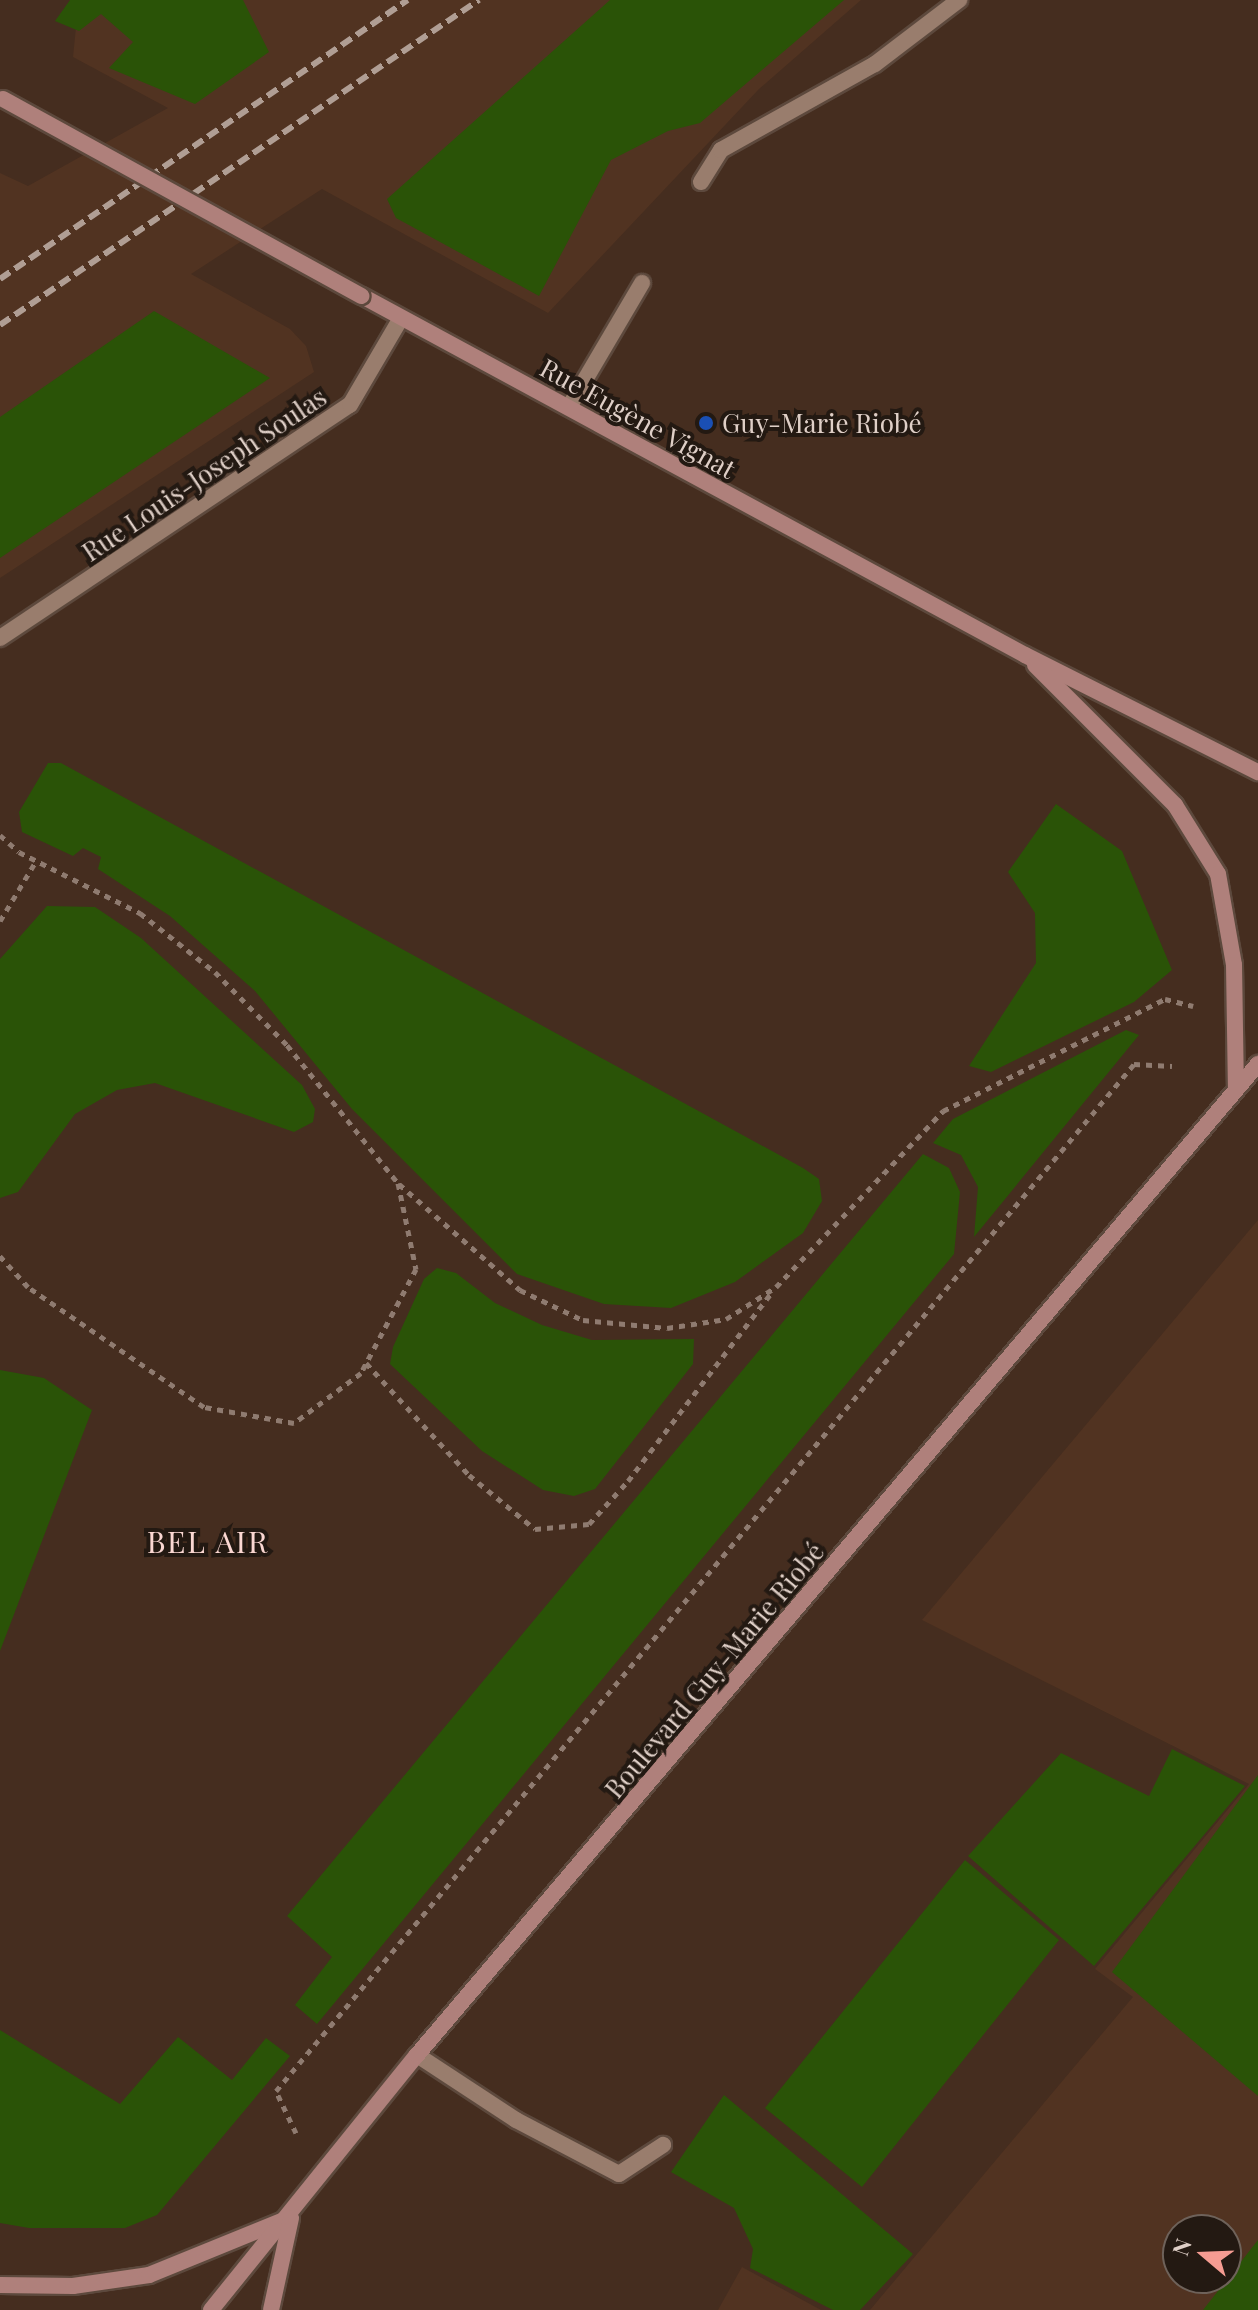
<!DOCTYPE html>
<meta charset="utf-8">
<style>
body{margin:0}
#map{position:relative;width:1258px;height:2310px;overflow:hidden;background:#452d1f;font-family:"Playfair Display",serif}
div>[style]{position:absolute}
.built>*{inset:0;background:#513321}
.green>*{inset:0;background:#2a5307}
.path>*{height:5px;margin-top:-2.5px;transform-origin:0;background:repeating-linear-gradient(90deg,#8f7b70 0 6px,transparent 0 12px)}
.roads{filter:drop-shadow(2px 0 #5d493d) drop-shadow(-2px 0 #5d493d) drop-shadow(0 2px #5d493d) drop-shadow(0 -2px #5d493d)}
.lane>*{height:16px;margin:-8px;padding:0 8px;transform-origin:8px;border-radius:8px;background:#997d6d}
.street>*{height:16px;margin:-8px;padding:0 8px;transform-origin:8px;border-radius:8px;background:#997d6d}
.secondary>*{height:16px;margin:-8px;padding:0 8px;transform-origin:8px;border-radius:8px;background:#af807b}
.rail>*{height:6px;margin-top:-3px;transform-origin:0;background:repeating-linear-gradient(90deg,#b09e94 0 12px,transparent 0 18px)}
.bridges{filter:drop-shadow(2px 0 #5d493d) drop-shadow(-2px 0 #5d493d) drop-shadow(0 2px #5d493d) drop-shadow(0 -2px #5d493d)}
.secondary-bridge>*{height:16px;margin:-8px;padding:0 8px;transform-origin:8px;border-radius:8px;background:#af807b}
.dots>*{width:22px;height:22px;translate:-50% -50%;box-sizing:border-box;border:4px solid #231912;border-radius:50%}
span{translate:-50% -50%;white-space:nowrap;text-align:center;line-height:1.15;-webkit-text-stroke:8px #231912;paint-order:stroke}
.street-label{font-size:26px;color:#dfcfc7}
.poi-label{font-size:26px;color:#dfcfc7}
.left{translate:0 -50%;text-align:left}
.quarter-label{font-size:30px;color:#fad7d2;letter-spacing:2px}
.north{position:absolute;left:1162px;top:2214px;width:80px;height:80px;box-sizing:border-box;background:#231912;border:2px solid #6e625a;border-radius:50%;rotate:289deg;font-size:22px;font-weight:700;line-height:32px;text-align:center;color:#dfcfc7}
.north::after{content:'';display:block;margin:auto;width:28px;height:36px;background:#f59c92;clip-path:polygon(50% 0,100% 100%,50% 72%,0 100%)}
</style>
<div id="map">
<div class="built">
<div style="clip-path:polygon(88px 0,861px 0,759px 89px,548px 313px,322px 189px,191px 274px,290px 329px,306px 346px,314px 372px,0 578px,0 173px,28px 186px,168px 108px,73px 57px,78px 7px)"></div>
<div style="clip-path:polygon(evenodd,1258px 1220px,1258px 2310px,870px 2310px,1133px 1997px,1095px 1969px,1249px 1784px,922px 1620px,1258px 1220px,1178px 2230px,1226px 2230px,1226px 2278px,1178px 2278px,1178px 2230px)"></div>
<div style="clip-path:polygon(742px 2267px,821px 2310px,718px 2310px)"></div>
</div>
<div class="green">
<div style="clip-path:polygon(70px 0,243px 0,269px 52px,195px 104px,109px 68px,133px 42px,101px 14px,79px 31px,55px 21px)"></div>
<div style="clip-path:polygon(610px 0,844px 0,700px 123px,668px 131px,611px 160px,539px 296px,396px 218px,387px 199px)"></div>
<div style="clip-path:polygon(154px 311px,270px 378px,0 558px,0 417px)"></div>
<div style="clip-path:polygon(48px 763px,61px 763px,803px 1168px,819px 1179px,822px 1201px,803px 1233px,735px 1282px,671px 1308px,604px 1304px,517px 1274px,352px 1109px,255px 991px,170px 916px,98px 869px,101px 857px,83px 848px,73px 856px,22px 832px,19px 812px)"></div>
<div style="clip-path:polygon(1056px 804px,1122px 851px,1172px 970px,1134px 1002px,991px 1072px,969px 1066px,1036px 963px,1035px 913px,1008px 872px)"></div>
<div style="clip-path:polygon(47px 906px,95px 907px,141px 938px,302px 1085px,315px 1109px,313px 1122px,294px 1132px,155px 1083px,117px 1090px,75px 1114px,18px 1192px,0 1198px,0 959px)"></div>
<div style="clip-path:polygon(1126px 1030px,1139px 1035px,974px 1237px,978px 1187px,961px 1155px,933px 1143px,953px 1119px)"></div>
<div style="clip-path:polygon(923px 1154px,949px 1168px,960px 1192px,954px 1254px,317px 2024px,295px 2005px,332px 1957px,287px 1916px)"></div>
<div style="clip-path:polygon(437px 1268px,456px 1273px,495px 1303px,542px 1325px,592px 1340px,694px 1339px,693px 1364px,595px 1489px,574px 1496px,543px 1490px,482px 1451px,390px 1364px,393px 1347px,424px 1279px)"></div>
<div style="clip-path:polygon(0 1370px,44px 1378px,92px 1410px,0 1651px)"></div>
<div style="clip-path:polygon(1172px 1749px,1245px 1786px,1094px 1966px,968px 1856px,1061px 1753px,1149px 1796px)"></div>
<div style="clip-path:polygon(1258px 1775px,1258px 2096px,1112px 1972px)"></div>
<div style="clip-path:polygon(965px 1860px,1059px 1940px,862px 2187px,765px 2108px)"></div>
<div style="clip-path:polygon(0 2030px,120px 2104px,178px 2037px,232px 2080px,266px 2038px,290px 2056px,157px 2215px,125px 2228px,29px 2228px,0 2223px)"></div>
<div style="clip-path:polygon(724px 2095px,913px 2254px,860px 2310px,833px 2310px,750px 2268px,753px 2249px,734px 2208px,671px 2172px)"></div>
<div style="clip-path:polygon(1258px 2240px,1258px 2310px,1203px 2310px)"></div>
</div>
<div class="path">
<div style="left:0;top:835px;width:25px;rotate:42deg"></div>
<div style="left:19px;top:852px;width:136px;rotate:26.8deg"></div>
<div style="left:140px;top:913px;width:95px;rotate:38.2deg"></div>
<div style="left:215px;top:972px;width:103px;rotate:45.4deg"></div>
<div style="left:287px;top:1045px;width:177px;rotate:51.2deg"></div>
<div style="left:398px;top:1183px;width:88px;rotate:78.2deg"></div>
<div style="left:416px;top:1269px;width:118px;rotate:117.9deg"></div>
<div style="left:361px;top:1373px;width:84px;rotate:143.3deg"></div>
<div style="left:294px;top:1423px;width:91px;rotate:-169.9deg"></div>
<div style="left:204px;top:1407px;width:213px;rotate:-145.7deg"></div>
<div style="left:28px;top:1287px;width:42px;rotate:-132.1deg"></div>
<div style="left:0;top:921px;width:70px;rotate:-59deg"></div>
<div style="left:399px;top:1184px;width:161px;rotate:41.2deg"></div>
<div style="left:520px;top:1290px;width:70px;rotate:25.5deg"></div>
<div style="left:583px;top:1320px;width:84px;rotate:5.4deg"></div>
<div style="left:667px;top:1328px;width:60px;rotate:-8.7deg"></div>
<div style="left:726px;top:1319px;width:59px;rotate:-32.6deg"></div>
<div style="left:776px;top:1287px;width:243px;rotate:-46.5deg"></div>
<div style="left:943px;top:1111px;width:249px;rotate:-26.8deg"></div>
<div style="left:1165px;top:999px;width:29px;rotate:14deg"></div>
<div style="left:366px;top:1363px;width:152px;rotate:47.4deg"></div>
<div style="left:469px;top:1475px;width:85px;rotate:39.3deg"></div>
<div style="left:535px;top:1529px;width:54px;rotate:-5.3deg"></div>
<div style="left:589px;top:1524px;width:58px;rotate:-47.8deg"></div>
<div style="left:628px;top:1481px;width:239px;rotate:-52.7deg"></div>
<div style="left:296px;top:2133px;width:47px;rotate:-115.5deg"></div>
<div style="left:276px;top:2091px;width:1338px;rotate:-50.12deg"></div>
<div style="left:1134px;top:1064px;width:38px;rotate:3deg"></div>
</div>
<div class="roads">
<div class="lane">
<div style="left:701px;top:182px;width:38px;rotate:-58deg"></div>
<div style="left:721px;top:150px;width:176px;rotate:-29.2deg"></div>
<div style="left:875px;top:64px;width:106px;rotate:-37.3deg"></div>
<div style="left:569px;top:407px;width:144px;rotate:-59.5deg"></div>
<div style="left:417px;top:2055px;width:118px;rotate:33.3deg"></div>
<div style="left:516px;top:2120px;width:116px;rotate:27.7deg"></div>
<div style="left:619px;top:2174px;width:53px;rotate:-33.4deg"></div>
</div>
<div class="street">
<div style="left:0;top:638px;width:420px;rotate:-33.7deg"></div>
<div style="left:350px;top:405px;width:101px;rotate:-59.6deg"></div>
</div>
<div class="secondary">
<div style="left:362px;top:296px;width:754px;rotate:28.43deg"></div>
<div style="left:1025px;top:655px;width:261px;rotate:26.7deg"></div>
<div style="left:1035px;top:665px;width:198px;rotate:45deg"></div>
<div style="left:1175px;top:805px;width:81px;rotate:58.1deg"></div>
<div style="left:1218px;top:874px;width:92px;rotate:80deg"></div>
<div style="left:1234px;top:965px;width:125px;rotate:89.1deg"></div>
<div style="left:0;top:2285px;width:73px;rotate:0.8deg"></div>
<div style="left:73px;top:2286px;width:77px;rotate:-8.2deg"></div>
<div style="left:149px;top:2275px;width:148px;rotate:-22.2deg"></div>
<div style="left:211px;top:2310px;width:328px;rotate:-51.1deg"></div>
<div style="left:417px;top:2055px;width:1300px;rotate:-49.68deg"></div>
<div style="left:271px;top:2310px;width:94px;rotate:-77.7deg"></div>
</div>
</div>
<div class="rail">
<div style="left:0;top:279px;width:494px;rotate:-34.4deg"></div>
<div style="left:0;top:325px;width:579px;rotate:-34.16deg"></div>
</div>
<div class="bridges">
<div class="secondary-bridge">
<div style="left:3px;top:99px;width:409px;rotate:28.8deg"></div>
</div>
</div>
<div class="dots">
<div style="left:706px;top:423px;background:#1a4fb4"></div>
</div>
<div class="street-label">
<span style="left:638px;top:418px;rotate:29deg">Rue Eugène Vignat</span>
<span style="left:204px;top:474px;rotate:-34deg">Rue Louis-Joseph Soulas</span>
<span style="left:714px;top:1670px;rotate:-50deg">Boulevard Guy-Marie Riobé</span>
</div>
<div class="poi-label">
<span class="left" style="left:722px;top:423px">Guy-Marie Riobé</span>
</div>
<div class="quarter-label">
<span style="left:208px;top:1541px">BEL AIR</span>
</div>
<div class="north">N</div>
</div>
